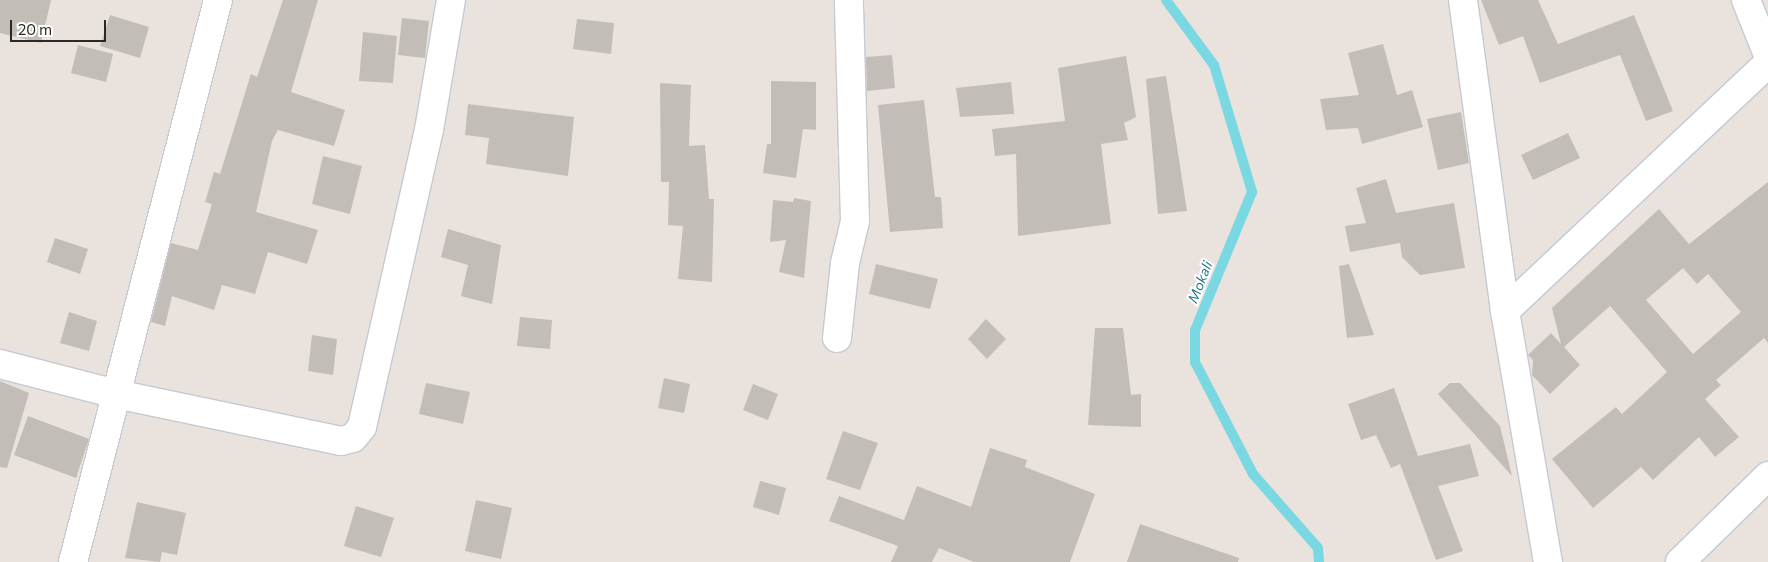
<!DOCTYPE html>
<style>
body{margin:0}
#map{position:relative;width:1768px;height:562px;overflow:hidden;background:#eae2dd;font-family:Commissioner,sans-serif}
div>[style]{position:absolute}
.stream>*{height:10px;margin:-5px;padding:0 5px;transform-origin:5px;border-radius:5px;background:#7ad8e2}
.building>*{inset:0;background:#c3bdb8}
.roads{filter:drop-shadow(1px 0 #c4c9d2) drop-shadow(-1px 0 #c4c9d2) drop-shadow(0 1px #c4c9d2) drop-shadow(0 -1px #c4c9d2)}
.minor>*{height:28px;margin:-14px;padding:0 14px;transform-origin:14px;border-radius:14px;background:#fff}
span{translate:-50% -50%;white-space:nowrap;text-align:center;line-height:1.15;-webkit-text-stroke:4px #fff;paint-order:stroke}
.water-label{font-size:14px;color:#1b798c;font-style:italic}
.scale{position:absolute;left:10px;top:20px;width:96px;height:22px;box-sizing:border-box;border:2px solid #292929;border-top:0;padding-left:6px;font-size:15px;line-height:18px;white-space:nowrap;color:#292929;-webkit-text-stroke:4px #fff;paint-order:stroke}
</style>
<div id="map">
<div class="stream">
<div style="left:1166px;top:0;width:81px;rotate:53.6deg"></div>
<div style="left:1214px;top:65px;width:133px;rotate:73.3deg"></div>
<div style="left:1252px;top:192px;width:149px;rotate:112.4deg"></div>
<div style="left:1195px;top:330px;width:32px;rotate:90deg"></div>
<div style="left:1195px;top:362px;width:126px;rotate:62.6deg"></div>
<div style="left:1253px;top:474px;width:98px;rotate:48.7deg"></div>
<div style="left:1318px;top:548px;width:14px;rotate:86deg"></div>
</div>
<div class="building">
<div style="clip-path:polygon(0 0,51px 0,41px 43px,0 33px)"></div>
<div style="clip-path:polygon(283px 0,318px 0,291px 92px,345px 110px,334px 146px,278px 130px,272px 141px,256px 212px,318px 230px,307px 264px,268px 252px,255px 294px,222px 285px,214px 310px,172px 296px,165px 326px,151px 322px,171px 243px,198px 250px,212px 204px,205px 202px,214px 172px,220px 174px,251px 74px,257px 77px)"></div>
<div style="clip-path:polygon(1481px 0,1538px 0,1558px 44px,1634px 15px,1673px 111px,1646px 121px,1620px 55px,1540px 83px,1523px 36px,1499px 45px)"></div>
<div style="clip-path:polygon(110px 15px,149px 27px,140px 58px,100px 46px)"></div>
<div style="clip-path:polygon(402px 18px,429px 21px,425px 58px,398px 55px)"></div>
<div style="clip-path:polygon(577px 19px,614px 23px,611px 54px,573px 49px)"></div>
<div style="clip-path:polygon(363px 32px,397px 36px,393px 83px,359px 81px)"></div>
<div style="clip-path:polygon(1383px 44px,1397px 95px,1412px 90px,1423px 127px,1362px 144px,1358px 128px,1326px 130px,1320px 99px,1359px 95px,1348px 53px)"></div>
<div style="clip-path:polygon(78px 45px,113px 54px,106px 82px,71px 73px)"></div>
<div style="clip-path:polygon(892px 55px,895px 88px,867px 91px,866px 57px)"></div>
<div style="clip-path:polygon(1126px 56px,1136px 117px,1124px 123px,1128px 140px,1101px 144px,1111px 224px,1018px 236px,1016px 154px,995px 156px,992px 129px,1065px 121px,1058px 68px)"></div>
<div style="clip-path:polygon(1166px 76px,1187px 211px,1158px 214px,1146px 79px)"></div>
<div style="clip-path:polygon(771px 81px,816px 82px,816px 130px,803px 129px,796px 178px,763px 173px,767px 144px,771px 144px)"></div>
<div style="clip-path:polygon(1011px 82px,1014px 114px,960px 117px,956px 88px)"></div>
<div style="clip-path:polygon(660px 83px,691px 85px,689px 146px,705px 145px,709px 199px,714px 199px,712px 282px,678px 279px,683px 226px,668px 225px,669px 182px,661px 182px)"></div>
<div style="clip-path:polygon(924px 100px,935px 197px,941px 197px,943px 228px,890px 232px,878px 105px)"></div>
<div style="clip-path:polygon(468px 104px,574px 117px,568px 176px,486px 164px,489px 138px,465px 135px)"></div>
<div style="clip-path:polygon(1461px 112px,1469px 163px,1438px 170px,1427px 119px)"></div>
<div style="clip-path:polygon(1568px 133px,1580px 158px,1533px 180px,1521px 155px)"></div>
<div style="clip-path:polygon(323px 156px,362px 166px,350px 214px,312px 204px)"></div>
<div style="clip-path:polygon(1386px 179px,1396px 213px,1454px 203px,1465px 268px,1420px 275px,1402px 257px,1400px 243px,1350px 252px,1345px 226px,1366px 223px,1356px 188px)"></div>
<div style="clip-path:polygon(evenodd,1768px 182px,1768px 343px,1764px 338px,1716px 380px,1721px 385px,1705px 399px,1739px 437px,1715px 457px,1699px 437px,1653px 480px,1641px 467px,1593px 508px,1552px 459px,1616px 407px,1622px 414px,1667px 372px,1610px 306px,1564px 347px,1580px 365px,1550px 394px,1532px 375px,1533px 360px,1528px 355px,1551px 333px,1561px 344px,1552px 308px,1659px 209px,1689px 244px,1768px 182px,1683px 268px,1697px 284px,1708px 274px,1741px 312px,1693px 354px,1646px 300px,1683px 268px)"></div>
<div style="clip-path:polygon(794px 198px,811px 201px,804px 278px,779px 272px,786px 240px,770px 242px,773px 200px,793px 202px)"></div>
<div style="clip-path:polygon(448px 229px,501px 245px,492px 304px,461px 296px,468px 265px,441px 257px)"></div>
<div style="clip-path:polygon(55px 238px,88px 249px,80px 274px,47px 262px)"></div>
<div style="clip-path:polygon(876px 264px,938px 279px,930px 309px,869px 294px)"></div>
<div style="clip-path:polygon(1349px 264px,1374px 335px,1347px 338px,1339px 266px)"></div>
<div style="clip-path:polygon(69px 312px,97px 321px,89px 351px,60px 343px)"></div>
<div style="clip-path:polygon(520px 317px,552px 320px,550px 349px,517px 346px)"></div>
<div style="clip-path:polygon(986px 319px,1006px 339px,987px 359px,968px 339px)"></div>
<div style="clip-path:polygon(1095px 328px,1123px 328px,1131px 395px,1141px 394px,1141px 427px,1088px 425px)"></div>
<div style="clip-path:polygon(312px 335px,337px 339px,333px 375px,308px 371px)"></div>
<div style="clip-path:polygon(664px 378px,690px 384px,684px 413px,658px 408px)"></div>
<div style="clip-path:polygon(0 381px,29px 393px,7px 468px,0 467px)"></div>
<div style="clip-path:polygon(426px 383px,470px 392px,463px 424px,419px 414px)"></div>
<div style="clip-path:polygon(1450px 383px,1460px 383px,1500px 426px,1512px 476px,1438px 394px)"></div>
<div style="clip-path:polygon(753px 384px,778px 394px,768px 420px,743px 410px)"></div>
<div style="clip-path:polygon(1394px 388px,1418px 456px,1470px 444px,1479px 476px,1438px 486px,1463px 551px,1436px 560px,1400px 464px,1391px 468px,1376px 435px,1361px 440px,1348px 404px)"></div>
<div style="clip-path:polygon(28px 416px,89px 439px,76px 478px,14px 455px)"></div>
<div style="clip-path:polygon(843px 431px,878px 443px,860px 490px,826px 479px)"></div>
<div style="clip-path:polygon(990px 448px,1027px 460px,1025px 467px,1095px 494px,1070px 562px,974px 562px,939px 548px,932px 562px,891px 562px,898px 546px,829px 521px,839px 496px,904px 520px,917px 486px,971px 507px)"></div>
<div style="clip-path:polygon(760px 481px,786px 488px,779px 515px,753px 507px)"></div>
<div style="clip-path:polygon(476px 500px,512px 508px,501px 559px,465px 551px)"></div>
<div style="clip-path:polygon(137px 502px,186px 513px,177px 555px,162px 552px,160px 562px,125px 558px)"></div>
<div style="clip-path:polygon(356px 506px,394px 518px,381px 557px,344px 546px)"></div>
<div style="clip-path:polygon(1140px 524px,1239px 558px,1238px 562px,1127px 562px)"></div>
</div>
<div class="roads">
<div class="minor">
<div style="left:1463px;top:0;width:314px;rotate:82.3deg"></div>
<div style="left:1505px;top:311px;width:255px;rotate:80.3deg"></div>
<div style="left:1746px;top:0;width:59px;rotate:68.2deg"></div>
<div style="left:1505px;top:311px;width:361px;rotate:-43.3deg"></div>
<div style="left:837px;top:338px;width:75px;rotate:-83.9deg"></div>
<div style="left:845px;top:263px;width:43px;rotate:-76.6deg"></div>
<div style="left:855px;top:221px;width:221px;rotate:-91.6deg"></div>
<div style="left:0;top:364px;width:120px;rotate:14.5deg"></div>
<div style="left:116px;top:394px;width:230px;rotate:11.8deg"></div>
<div style="left:341px;top:441px;width:12px;rotate:-14deg"></div>
<div style="left:353px;top:438px;width:14px;rotate:-51deg"></div>
<div style="left:362px;top:427px;width:304px;rotate:-77.3deg"></div>
<div style="left:429px;top:130px;width:132px;rotate:-80.4deg"></div>
<div style="left:73px;top:562px;width:580px;rotate:-75.53deg"></div>
<div style="left:1680px;top:562px;width:123px;rotate:-44.3deg"></div>
</div>
</div>
<div class="water-label">
<span style="left:1200px;top:282px;rotate:-68deg">Mokali</span>
</div>
<div class="scale">20 m</div>
</div>
